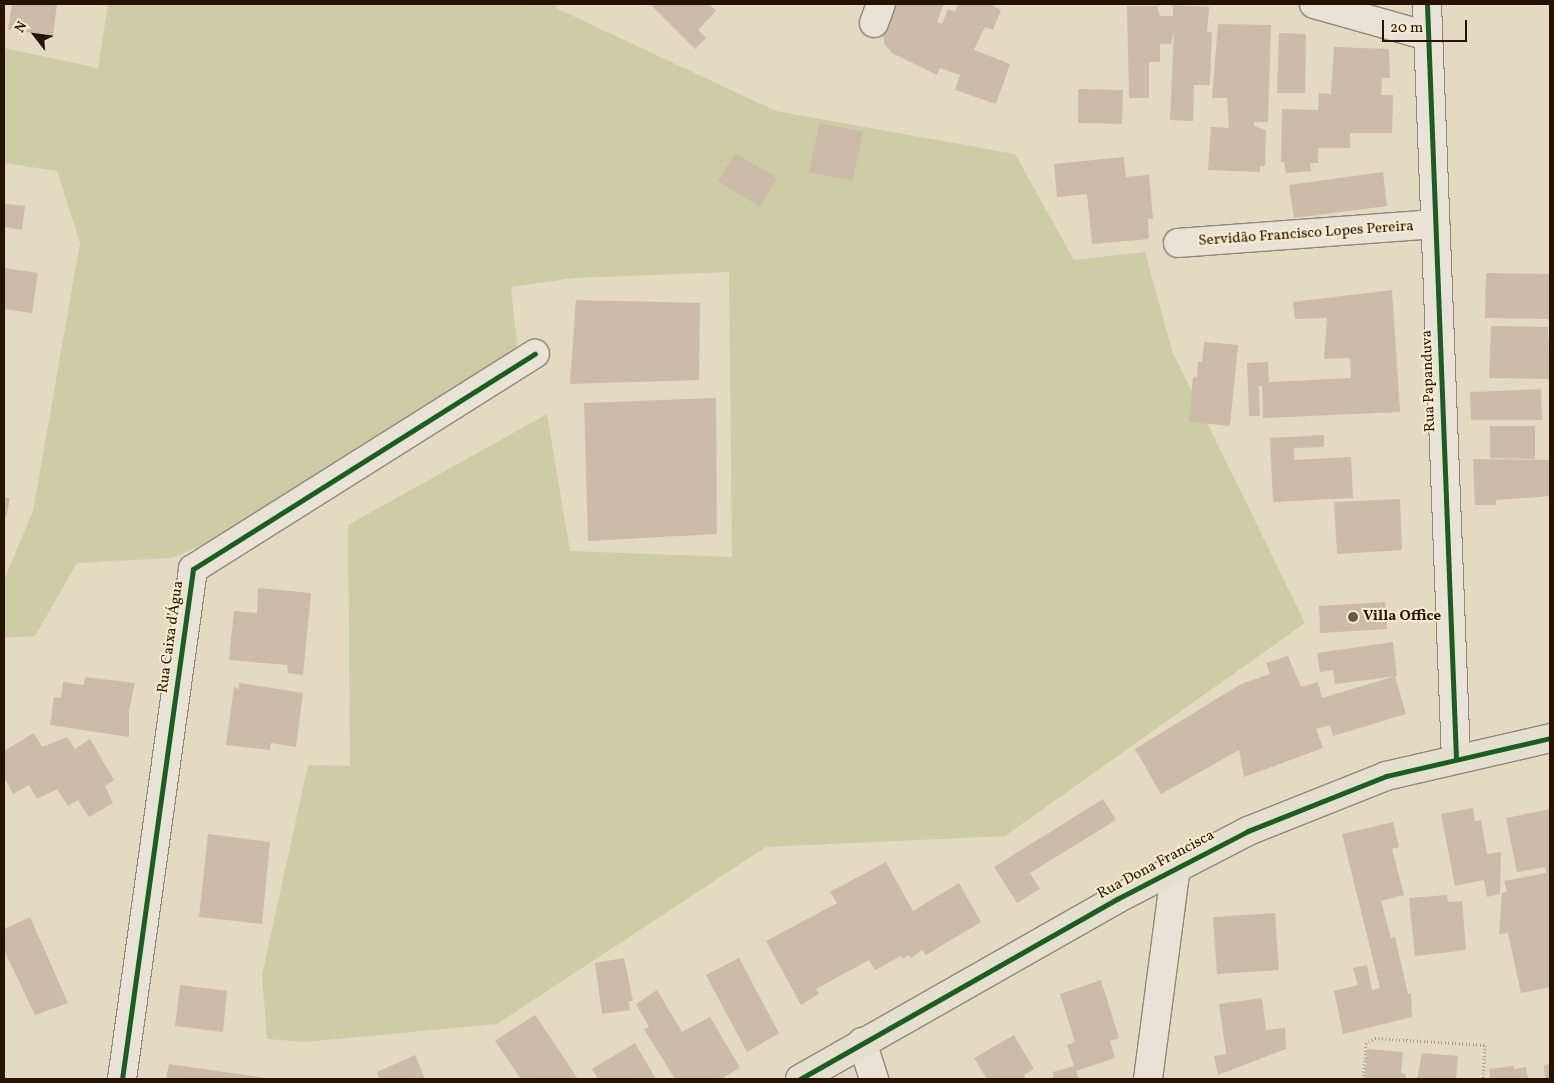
<!DOCTYPE html>
<meta charset="utf-8">
<style>
body{margin:0}
#map{position:relative;width:1554px;height:1083px;overflow:hidden;background:#e4dac1;font-family:Vollkorn,serif}
div>[style]{position:absolute}
.green>*{inset:0;background:#cccda5}
.building>*{inset:0;background:#cbbba8}
.path>*{height:3px;margin-top:-1.5px;transform-origin:0;background:repeating-linear-gradient(90deg,#a39c91 0 1px,transparent 0 3.5px)}
.roads{filter:drop-shadow(1px 0 #908878) drop-shadow(-1px 0 #908878) drop-shadow(0 1px #908878) drop-shadow(0 -1px #908878)}
.minor>*{height:28px;margin:-14px;padding:0 14px;transform-origin:14px;border-radius:14px;background:#e9e3d7}
.major>*{height:28px;margin:-14px;padding:0 14px;transform-origin:14px;border-radius:14px;background:#e5dfd0}
.cycleway>*{height:5px;margin:-2.5px;padding:0 2.5px;transform-origin:2.5px;border-radius:2.5px;background:#1b5e20}
.dots>*{width:14px;height:14px;translate:-50% -50%;box-sizing:border-box;border:2px solid #f7ebce;border-radius:50%}
span{translate:-50% -50%;white-space:nowrap;text-align:center;line-height:1.15;-webkit-text-stroke:4px #f7ebce;paint-order:stroke}
.street-label{font-size:15px;color:#271200}
.poi-label{font-size:15px;color:#271200;font-weight:700}
.left{translate:0 -50%;text-align:left}
.frame{position:absolute;inset:0;border:5px solid #271200;pointer-events:none}
.north{position:absolute;left:10px;top:10px;width:50px;height:50px;-webkit-text-stroke:4px #f7ebce;paint-order:stroke;rotate:300deg;font-size:14px;font-weight:700;line-height:20px;text-align:center;color:#271200}
.north::after{content:'';display:block;margin:auto;width:18px;height:22px;background:#271200;clip-path:polygon(50% 0,100% 100%,50% 72%,0 100%)}
.scale{position:absolute;left:1382px;top:20px;width:85px;height:22px;box-sizing:border-box;border:2px solid #271200;border-top:0;padding-left:6px;font-size:15px;line-height:18px;white-space:nowrap;color:#271200;-webkit-text-stroke:4px #f7ebce;paint-order:stroke}
</style>
<div id="map">
<div class="green">
<div style="clip-path:polygon(108px 4px,555px 4px,556px 8px,776px 111px,1015px 154px,1074px 260px,1145px 252px,1172px 351px,1305px 623px,1005px 836px,766px 847px,497px 1024px,305px 1042px,267px 1039px,262px 975px,308px 765px,350px 766px,348px 525px,547px 414px,570px 551px,732px 557px,729px 272px,574px 278px,511px 287px,518px 354px,245px 527px,172px 558px,77px 563px,35px 636px,4px 638px,4px 580px,33px 511px,80px 243px,57px 171px,4px 163px,4px 48px,98px 68px)"></div>
</div>
<div class="building">
<div style="clip-path:polygon(12px 4px,57px 4px,53px 35px,8px 30px)"></div>
<div style="clip-path:polygon(650px 4px,709px 4px,716px 11px,698px 30px,706px 38px,695px 49px)"></div>
<div style="clip-path:polygon(893px 4px,944px 4px,937px 22px,942px 24px,948px 9px,955px 12px,958px 4px,994px 4px,993px 6px,1001px 10px,993px 30px,985px 27px,974px 50px,1010px 64px,996px 104px,955px 90px,960px 75px,940px 68px,937px 75px,892px 53px,885px 45px,882px 30px)"></div>
<div style="clip-path:polygon(1173px 5px,1209px 7px,1207px 32px,1212px 32px,1210px 85px,1194px 85px,1193px 121px,1170px 120px,1174px 31px,1171px 44px,1160px 44px,1160px 62px,1149px 62px,1149px 98px,1129px 98px,1127px 6px,1157px 6px,1160px 16px,1173px 16px)"></div>
<div style="clip-path:polygon(1218px 24px,1271px 25px,1268px 122px,1254px 122px,1254px 126px,1266px 130px,1265px 166px,1260px 166px,1260px 172px,1208px 170px,1211px 127px,1229px 128px,1227px 98px,1212px 98px)"></div>
<div style="clip-path:polygon(1279px 33px,1306px 34px,1305px 93px,1277px 93px)"></div>
<div style="clip-path:polygon(1334px 47px,1389px 49px,1390px 78px,1382px 78px,1381px 95px,1393px 95px,1392px 133px,1350px 133px,1350px 148px,1318px 148px,1318px 163px,1310px 163px,1311px 171px,1286px 173px,1284px 162px,1281px 162px,1282px 109px,1318px 110px,1319px 93px,1331px 94px)"></div>
<div style="clip-path:polygon(1078px 89px,1123px 90px,1122px 124px,1078px 123px)"></div>
<div style="clip-path:polygon(819px 123px,863px 132px,853px 181px,809px 172px)"></div>
<div style="clip-path:polygon(735px 153px,777px 178px,760px 207px,718px 181px)"></div>
<div style="clip-path:polygon(1124px 157px,1126px 177px,1149px 175px,1153px 219px,1148px 219px,1149px 239px,1092px 244px,1087px 194px,1057px 197px,1054px 164px)"></div>
<div style="clip-path:polygon(1383px 172px,1387px 206px,1294px 218px,1289px 185px)"></div>
<div style="clip-path:polygon(4px 204px,25px 206px,22px 230px,4px 227px)"></div>
<div style="clip-path:polygon(4px 268px,38px 273px,32px 313px,4px 309px)"></div>
<div style="clip-path:polygon(1486px 273px,1550px 274px,1550px 319px,1485px 318px)"></div>
<div style="clip-path:polygon(1392px 290px,1400px 412px,1263px 418px,1262px 386px,1259px 386px,1260px 416px,1249px 416px,1247px 363px,1268px 362px,1269px 382px,1351px 378px,1350px 358px,1324px 359px,1327px 318px,1295px 319px,1293px 302px)"></div>
<div style="clip-path:polygon(576px 300px,700px 303px,699px 380px,570px 384px)"></div>
<div style="clip-path:polygon(1491px 326px,1548px 327px,1550px 379px,1489px 378px)"></div>
<div style="clip-path:polygon(1204px 342px,1238px 345px,1230px 426px,1189px 422px,1193px 377px,1197px 377px,1198px 361px,1202px 362px)"></div>
<div style="clip-path:polygon(1541px 389px,1542px 420px,1471px 420px,1470px 392px)"></div>
<div style="clip-path:polygon(716px 398px,717px 534px,588px 541px,584px 403px)"></div>
<div style="clip-path:polygon(1490px 426px,1535px 426px,1535px 459px,1490px 458px)"></div>
<div style="clip-path:polygon(1324px 435px,1324px 447px,1294px 448px,1294px 460px,1351px 457px,1353px 498px,1273px 502px,1270px 438px)"></div>
<div style="clip-path:polygon(1473px 459px,1550px 460px,1550px 496px,1496px 500px,1496px 505px,1475px 505px)"></div>
<div style="clip-path:polygon(4px 497px,10px 498px,6px 518px,4px 518px)"></div>
<div style="clip-path:polygon(1400px 499px,1402px 550px,1337px 554px,1334px 502px)"></div>
<div style="clip-path:polygon(258px 588px,311px 593px,303px 675px,288px 673px,287px 665px,229px 660px,234px 611px,257px 613px)"></div>
<div style="clip-path:polygon(1385px 602px,1387px 629px,1320px 633px,1319px 606px)"></div>
<div style="clip-path:polygon(1393px 642px,1397px 676px,1335px 684px,1333px 670px,1320px 672px,1317px 653px)"></div>
<div style="clip-path:polygon(1288px 656px,1301px 687px,1318px 682px,1322px 698px,1395px 676px,1406px 714px,1333px 736px,1330px 725px,1316px 729px,1323px 748px,1244px 777px,1239px 750px,1161px 794px,1135px 749px,1241px 684px,1270px 674px,1266px 663px)"></div>
<div style="clip-path:polygon(85px 677px,135px 683px,129px 711px,129px 737px,50px 725px,54px 697px,61px 698px,63px 682px,84px 685px)"></div>
<div style="clip-path:polygon(239px 683px,303px 693px,296px 747px,271px 743px,270px 750px,226px 745px,234px 687px,239px 689px)"></div>
<div style="clip-path:polygon(34px 733px,42px 747px,67px 737px,75px 749px,90px 739px,114px 780px,105px 786px,113px 803px,89px 817px,78px 800px,68px 806px,57px 789px,37px 799px,29px 785px,13px 794px,4px 777px,4px 751px)"></div>
<div style="clip-path:polygon(1103px 799px,1116px 820px,1030px 873px,1040px 889px,1017px 903px,994px 867px)"></div>
<div style="clip-path:polygon(1473px 808px,1475px 821px,1481px 820px,1487px 854px,1501px 852px,1500px 894px,1487px 897px,1484px 880px,1455px 886px,1441px 814px)"></div>
<div style="clip-path:polygon(1550px 809px,1550px 987px,1521px 993px,1508px 933px,1499px 934px,1502px 893px,1507px 891px,1504px 881px,1546px 873px,1545px 867px,1517px 872px,1506px 818px)"></div>
<div style="clip-path:polygon(1393px 822px,1399px 847px,1392px 849px,1404px 895px,1381px 901px,1391px 938px,1395px 937px,1408px 994px,1411px 993px,1412px 1017px,1343px 1034px,1334px 991px,1358px 985px,1353px 968px,1367px 965px,1372px 990px,1380px 988px,1342px 834px)"></div>
<div style="clip-path:polygon(208px 834px,270px 842px,262px 924px,199px 917px)"></div>
<div style="clip-path:polygon(886px 862px,913px 911px,959px 883px,981px 922px,926px 955px,922px 950px,911px 958px,909px 955px,903px 959px,901px 956px,875px 970px,869px 960px,816px 989px,819px 994px,801px 1005px,766px 941px,837px 903px,830px 892px)"></div>
<div style="clip-path:polygon(1447px 895px,1448px 902px,1462px 901px,1466px 950px,1415px 956px,1409px 898px)"></div>
<div style="clip-path:polygon(1275px 913px,1279px 970px,1217px 974px,1213px 917px)"></div>
<div style="clip-path:polygon(30px 917px,68px 1003px,35px 1015px,4px 950px,4px 929px)"></div>
<div style="clip-path:polygon(624px 958px,633px 1001px,629px 1001px,630px 1010px,602px 1014px,595px 963px)"></div>
<div style="clip-path:polygon(739px 958px,779px 1033px,747px 1052px,706px 975px)"></div>
<div style="clip-path:polygon(1101px 980px,1119px 1038px,1110px 1041px,1115px 1058px,1076px 1071px,1079px 1079px,1053px 1079px,1053px 1072px,1074px 1066px,1067px 1045px,1075px 1042px,1060px 994px)"></div>
<div style="clip-path:polygon(180px 985px,227px 991px,223px 1032px,175px 1026px)"></div>
<div style="clip-path:polygon(657px 990px,682px 1032px,710px 1017px,740px 1068px,721px 1079px,675px 1079px,644px 1029px,649px 1027px,636px 1004px)"></div>
<div style="clip-path:polygon(1262px 998px,1266px 1030px,1285px 1028px,1286px 1049px,1218px 1075px,1214px 1056px,1226px 1054px,1219px 1004px)"></div>
<div style="clip-path:polygon(535px 1015px,578px 1079px,521px 1079px,495px 1041px)"></div>
<div style="clip-path:polygon(1014px 1035px,1034px 1069px,1024px 1075px,1026px 1079px,987px 1079px,974px 1058px)"></div>
<div style="clip-path:polygon(635px 1043px,656px 1079px,598px 1079px,592px 1069px)"></div>
<div style="clip-path:polygon(1367px 1049px,1403px 1052px,1401px 1073px,1406px 1074px,1406px 1079px,1364px 1079px)"></div>
<div style="clip-path:polygon(1422px 1053px,1458px 1056px,1456px 1079px,1417px 1079px)"></div>
<div style="clip-path:polygon(415px 1055px,425px 1079px,379px 1079px,377px 1072px)"></div>
<div style="clip-path:polygon(169px 1064px,266px 1078px,266px 1079px,166px 1079px)"></div>
<div style="clip-path:polygon(1550px 1064px,1550px 1079px,1545px 1079px,1544px 1065px)"></div>
<div style="clip-path:polygon(1514px 1066px,1514px 1069px,1526px 1067px,1528px 1079px,1490px 1079px,1489px 1069px)"></div>
</div>
<div class="path">
<div style="left:1363px;top:1079px;width:35px;rotate:-85deg"></div>
<div style="left:1366px;top:1044px;width:11px;rotate:-34deg"></div>
<div style="left:1375px;top:1038px;width:110px;rotate:3.6deg"></div>
<div style="left:1485px;top:1045px;width:34px;rotate:93deg"></div>
</div>
<div class="roads">
<div class="minor">
<div style="left:1314px;top:4px;width:118px;rotate:15.7deg"></div>
<div style="left:1427px;top:4px;width:755px;rotate:87.8deg"></div>
<div style="left:874px;top:23px;width:20px;rotate:-70deg"></div>
<div style="left:1178px;top:243px;width:258px;rotate:-4.2deg"></div>
<div style="left:862px;top:1042px;width:39px;rotate:72deg"></div>
<div style="left:122px;top:1079px;width:515px;rotate:-82.07deg"></div>
<div style="left:193px;top:569px;width:404px;rotate:-32.2deg"></div>
<div style="left:1148px;top:1079px;width:214px;rotate:-82.5deg"></div>
</div>
<div class="major">
<div style="left:800px;top:1079px;width:365px;rotate:-29.6deg"></div>
<div style="left:1117px;top:899px;width:148px;rotate:-27.4deg"></div>
<div style="left:1248px;top:831px;width:149px;rotate:-21.7deg"></div>
<div style="left:1386px;top:776px;width:168px;rotate:-13deg"></div>
</div>
</div>
<div class="cycleway">
<div style="left:1427px;top:4px;width:755px;rotate:87.8deg"></div>
<div style="left:122px;top:1079px;width:515px;rotate:-82.07deg"></div>
<div style="left:193px;top:569px;width:404px;rotate:-32.2deg"></div>
<div style="left:800px;top:1079px;width:365px;rotate:-29.6deg"></div>
<div style="left:1117px;top:899px;width:148px;rotate:-27.4deg"></div>
<div style="left:1248px;top:831px;width:149px;rotate:-21.7deg"></div>
<div style="left:1386px;top:776px;width:168px;rotate:-13deg"></div>
</div>
<div class="dots">
<div style="left:1353px;top:617px;background:#695844"></div>
</div>
<div class="street-label">
<span style="left:1306px;top:234px;rotate:-4deg">Servidão Francisco Lopes Pereira</span>
<span style="left:1429px;top:381px;rotate:-92deg">Rua Papanduva</span>
<span style="left:171px;top:637px;rotate:-82deg">Rua Caixa d'Água</span>
<span style="left:1156px;top:865px;rotate:-28deg">Rua Dona Francisca</span>
</div>
<div class="poi-label">
<span class="left" style="left:1363px;top:617px">Villa Office</span>
</div>
<div class="frame"></div>
<div class="north">N</div>
<div class="scale">20 m</div>
</div>
